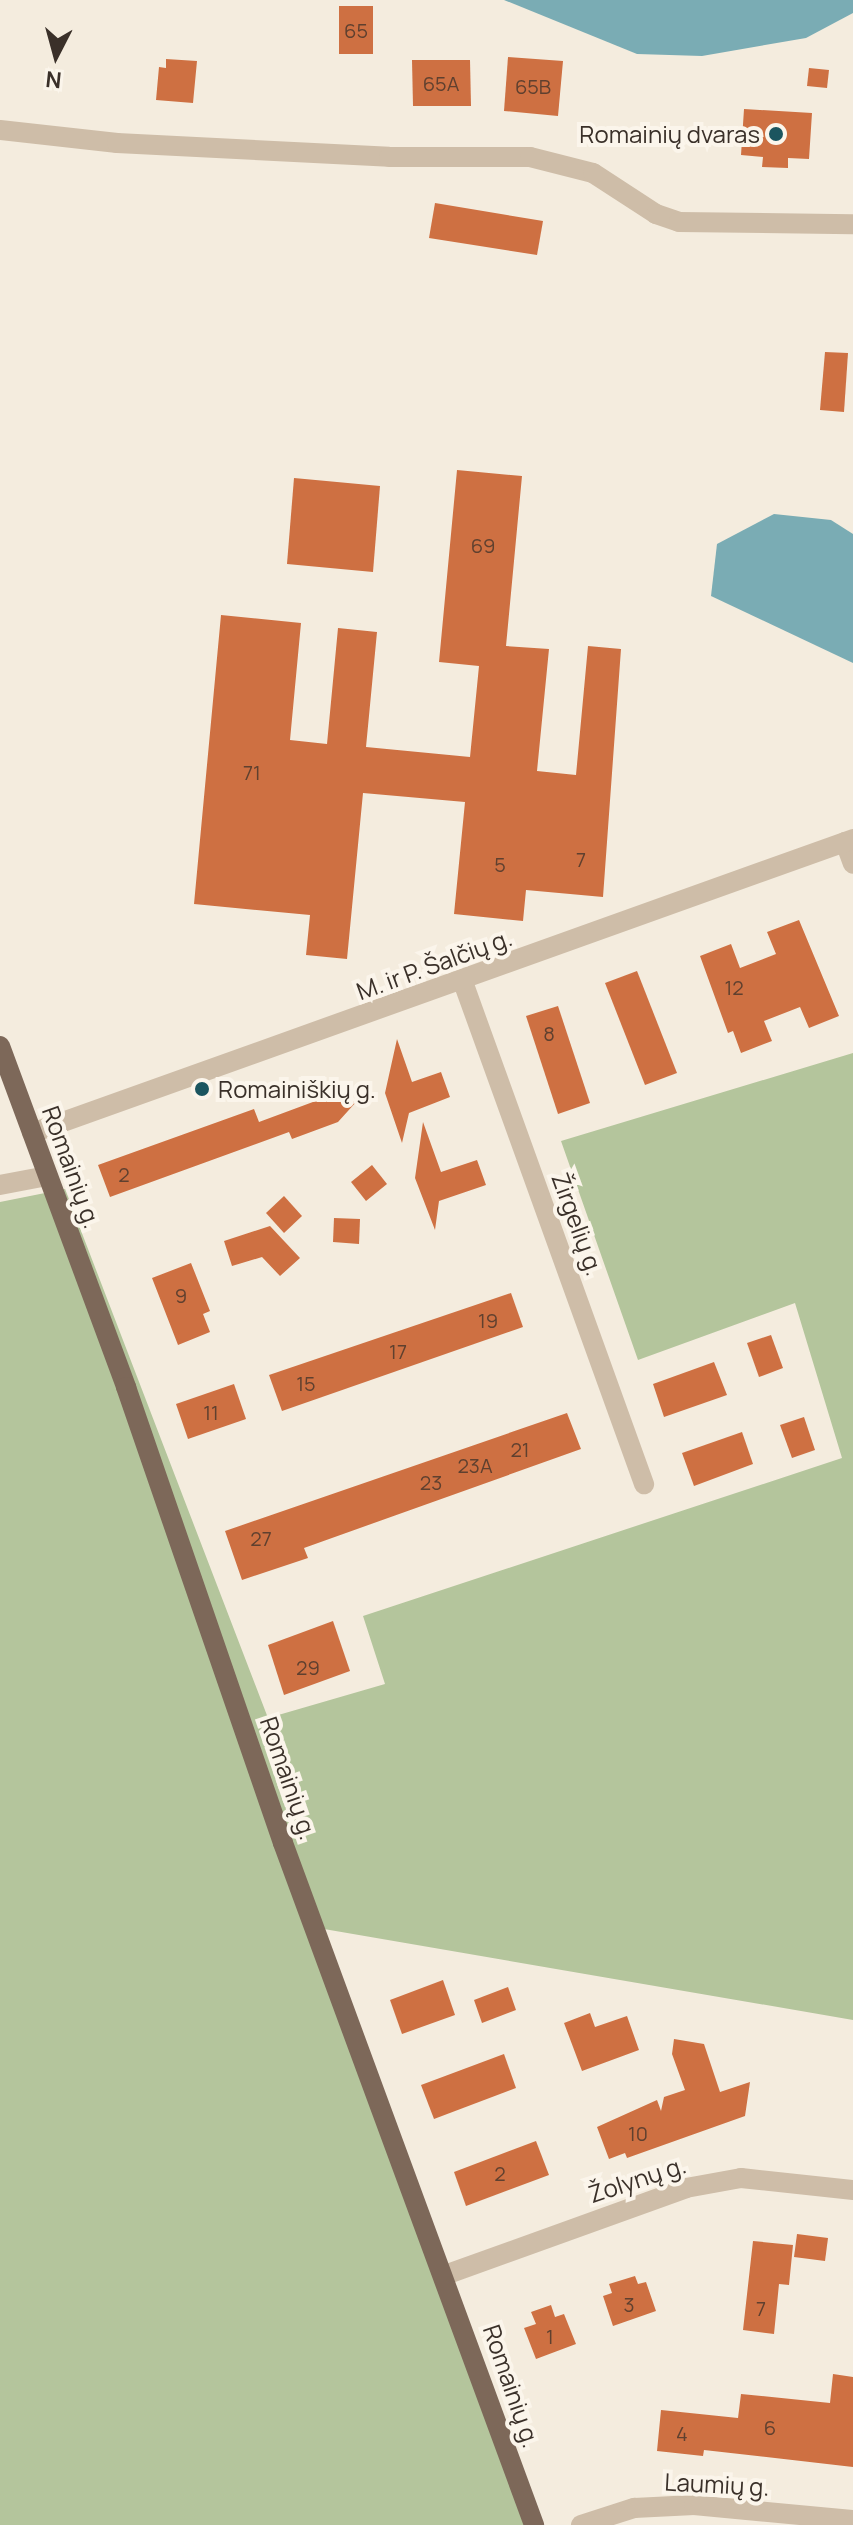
<!DOCTYPE html>
<meta charset="utf-8">
<style>
body{margin:0}
#map{position:relative;width:853px;height:2525px;overflow:hidden;background:#f4ecde;font-family:Manrope,sans-serif}
div>[style]{position:absolute}
.green>*{inset:0;background:#b4c59c}
.water>*{inset:0;background:#7aacb4}
.building>*{inset:0;background:#ce7042}
.minor>*{height:20px;margin:-10px;padding:0 10px;transform-origin:10px;border-radius:10px;background:#cebda8}
.major>*{height:20px;margin:-10px;padding:0 10px;transform-origin:10px;border-radius:10px;background:#7d6859}
.dots>*{width:22px;height:22px;translate:-50% -50%;box-sizing:border-box;border:4px solid #fbf5eb;border-radius:50%}
span{translate:-50% -50%;white-space:nowrap;text-align:center;line-height:1.15;-webkit-text-stroke:8px #fbf5eb;paint-order:stroke}
.number-label{font-size:20px;color:#5f402f}
.number-label span{-webkit-text-stroke-width:0}
.poi-label{font-size:24px;color:#3a3029}
.right{translate:-100% -50%;text-align:right}
.left{translate:0 -50%;text-align:left}
.street-label{font-size:24px;color:#3a3029}
.north{position:absolute;left:16px;top:16px;width:80px;height:80px;-webkit-text-stroke:6px #fbf5eb;paint-order:stroke;rotate:186deg;font-size:22px;font-weight:700;line-height:32px;text-align:center;color:#3a3029}
.north::after{content:'';display:block;margin:auto;width:28px;height:36px;background:#3a3029;clip-path:polygon(50% 0,100% 100%,50% 72%,0 100%)}
</style>
<div id="map">
<div class="green">
<div style="clip-path:polygon(853px 1053px,853px 2020px,324px 1929px,534px 2525px,0 2525px,0 1202px,65px 1189px,268px 1718px,385px 1684px,363px 1616px,842px 1458px,795px 1303px,638px 1360px,561px 1141px)"></div>
</div>
<div class="water">
<div style="clip-path:polygon(504px 0,853px 0,853px 13px,806px 38px,702px 56px,637px 54px)"></div>
<div style="clip-path:polygon(774px 514px,831px 520px,853px 534px,853px 663px,711px 596px,717px 544px)"></div>
</div>
<div class="building">
<div style="clip-path:polygon(339px 6px,373px 6px,373px 54px,339px 54px)"></div>
<div style="clip-path:polygon(508px 57px,563px 61px,558px 116px,504px 111px)"></div>
<div style="clip-path:polygon(166px 59px,197px 61px,193px 103px,156px 100px,159px 67px,166px 68px)"></div>
<div style="clip-path:polygon(412px 60px,470px 60px,471px 106px,413px 106px)"></div>
<div style="clip-path:polygon(809px 68px,829px 70px,827px 88px,807px 86px)"></div>
<div style="clip-path:polygon(744px 109px,812px 113px,809px 159px,788px 158px,788px 168px,762px 167px,763px 157px,741px 155px)"></div>
<div style="clip-path:polygon(435px 203px,543px 221px,537px 255px,429px 238px)"></div>
<div style="clip-path:polygon(825px 352px,848px 353px,844px 412px,820px 410px)"></div>
<div style="clip-path:polygon(457px 470px,522px 476px,506px 646px,549px 649px,537px 771px,576px 775px,588px 646px,621px 649px,603px 897px,526px 890px,523px 921px,454px 914px,465px 802px,363px 793px,347px 959px,306px 955px,310px 915px,194px 904px,221px 615px,301px 623px,290px 740px,327px 744px,338px 628px,377px 632px,366px 747px,470px 757px,479px 666px,439px 662px)"></div>
<div style="clip-path:polygon(294px 478px,380px 486px,373px 572px,287px 564px)"></div>
<div style="clip-path:polygon(799px 920px,839px 1016px,809px 1028px,800px 1007px,764px 1021px,772px 1041px,741px 1053px,733px 1031px,728px 1033px,700px 956px,731px 944px,740px 968px,776px 954px,767px 932px)"></div>
<div style="clip-path:polygon(637px 971px,677px 1073px,645px 1085px,605px 983px)"></div>
<div style="clip-path:polygon(558px 1006px,590px 1103px,558px 1114px,526px 1016px)"></div>
<div style="clip-path:polygon(397px 1039px,412px 1082px,441px 1072px,450px 1097px,409px 1113px,402px 1143px,385px 1093px)"></div>
<div style="clip-path:polygon(336px 1083px,357px 1101px,338px 1122px,292px 1139px,289px 1132px,110px 1197px,98px 1165px,254px 1109px,259px 1122px,321px 1099px)"></div>
<div style="clip-path:polygon(423px 1122px,441px 1172px,477px 1160px,486px 1185px,439px 1201px,435px 1230px,415px 1178px)"></div>
<div style="clip-path:polygon(372px 1165px,387px 1184px,366px 1201px,351px 1182px)"></div>
<div style="clip-path:polygon(284px 1196px,302px 1216px,284px 1233px,266px 1213px)"></div>
<div style="clip-path:polygon(334px 1218px,360px 1219px,359px 1244px,333px 1242px)"></div>
<div style="clip-path:polygon(270px 1226px,300px 1258px,280px 1276px,262px 1257px,232px 1266px,224px 1241px)"></div>
<div style="clip-path:polygon(191px 1263px,210px 1311px,203px 1314px,210px 1332px,178px 1345px,152px 1278px)"></div>
<div style="clip-path:polygon(511px 1293px,523px 1327px,282px 1411px,269px 1375px)"></div>
<div style="clip-path:polygon(771px 1335px,783px 1368px,759px 1377px,747px 1343px)"></div>
<div style="clip-path:polygon(714px 1362px,727px 1395px,664px 1417px,653px 1384px)"></div>
<div style="clip-path:polygon(234px 1384px,246px 1419px,188px 1439px,176px 1404px)"></div>
<div style="clip-path:polygon(567px 1413px,581px 1449px,304px 1548px,308px 1558px,242px 1580px,225px 1531px)"></div>
<div style="clip-path:polygon(804px 1417px,815px 1450px,792px 1458px,780px 1425px)"></div>
<div style="clip-path:polygon(742px 1432px,753px 1464px,694px 1486px,682px 1453px)"></div>
<div style="clip-path:polygon(333px 1621px,350px 1671px,284px 1695px,268px 1645px)"></div>
<div style="clip-path:polygon(443px 1980px,455px 2015px,402px 2034px,390px 2000px)"></div>
<div style="clip-path:polygon(508px 1987px,516px 2010px,482px 2023px,474px 2000px)"></div>
<div style="clip-path:polygon(590px 2013px,595px 2027px,627px 2016px,639px 2050px,582px 2071px,564px 2023px)"></div>
<div style="clip-path:polygon(674px 2039px,704px 2044px,720px 2092px,750px 2082px,745px 2116px,627px 2158px,625px 2153px,609px 2159px,597px 2127px,657px 2100px,661px 2111px,664px 2097px,685px 2090px,672px 2054px)"></div>
<div style="clip-path:polygon(504px 2054px,516px 2088px,434px 2119px,421px 2085px)"></div>
<div style="clip-path:polygon(536px 2141px,549px 2175px,466px 2206px,454px 2172px)"></div>
<div style="clip-path:polygon(797px 2234px,828px 2238px,825px 2261px,794px 2257px)"></div>
<div style="clip-path:polygon(753px 2241px,793px 2245px,789px 2285px,779px 2284px,774px 2334px,743px 2330px)"></div>
<div style="clip-path:polygon(635px 2276px,638px 2284px,646px 2282px,656px 2311px,613px 2326px,603px 2296px,612px 2293px,609px 2284px)"></div>
<div style="clip-path:polygon(551px 2305px,555px 2317px,564px 2314px,576px 2344px,536px 2359px,524px 2328px,536px 2324px,531px 2312px)"></div>
<div style="clip-path:polygon(833px 2374px,853px 2377px,853px 2467px,704px 2450px,703px 2456px,657px 2451px,661px 2410px,738px 2418px,741px 2394px,830px 2403px)"></div>
</div>
<div class="minor">
<div style="left:0;top:130px;width:118px;rotate:6.3deg"></div>
<div style="left:117px;top:143px;width:272px;rotate:2.9deg"></div>
<div style="left:389px;top:157px;width:141px"></div>
<div style="left:530px;top:157px;width:65px;rotate:14.3deg"></div>
<div style="left:593px;top:173px;width:75px;rotate:33.1deg"></div>
<div style="left:656px;top:214px;width:24px;rotate:19deg"></div>
<div style="left:679px;top:222px;width:174px;rotate:0.7deg"></div>
<div style="left:845px;top:842px;width:23px;rotate:70deg"></div>
<div style="left:463px;top:982px;width:534px;rotate:70.17deg"></div>
<div style="left:32px;top:1133px;width:872px;rotate:-19.7deg"></div>
<div style="left:0;top:1185px;width:48px;rotate:-10.8deg"></div>
<div style="left:445px;top:2275px;width:256px;rotate:-19.8deg"></div>
<div style="left:686px;top:2188px;width:56px;rotate:-10.3deg"></div>
<div style="left:741px;top:2178px;width:113px;rotate:6.1deg"></div>
<div style="left:581px;top:2525px;width:56px;rotate:-17.8deg"></div>
<div style="left:634px;top:2508px;width:60px;rotate:-2.9deg"></div>
<div style="left:694px;top:2505px;width:160px;rotate:5.4deg"></div>
</div>
<div class="major">
<div style="left:0;top:1046px;width:364px;rotate:69.7deg"></div>
<div style="left:126px;top:1387px;width:482px;rotate:71deg"></div>
<div style="left:283px;top:1843px;width:727px;rotate:69.79deg"></div>
</div>
<div class="dots">
<div style="left:776px;top:134px;background:#1b555f"></div>
<div style="left:202px;top:1089px;background:#1b555f"></div>
</div>
<div class="number-label">
<span style="left:356px;top:30px">65</span>
<span style="left:441px;top:83px">65A</span>
<span style="left:533px;top:86px">65B</span>
<span style="left:483px;top:545px">69</span>
<span style="left:252px;top:772px">71</span>
<span style="left:581px;top:859px">7</span>
<span style="left:500px;top:864px">5</span>
<span style="left:734px;top:987px">12</span>
<span style="left:549px;top:1033px">8</span>
<span style="left:124px;top:1174px">2</span>
<span style="left:181px;top:1295px">9</span>
<span style="left:488px;top:1320px">19</span>
<span style="left:398px;top:1351px">17</span>
<span style="left:306px;top:1383px">15</span>
<span style="left:211px;top:1412px">11</span>
<span style="left:520px;top:1449px">21</span>
<span style="left:475px;top:1465px">23A</span>
<span style="left:431px;top:1482px">23</span>
<span style="left:261px;top:1538px">27</span>
<span style="left:308px;top:1667px">29</span>
<span style="left:638px;top:2133px">10</span>
<span style="left:500px;top:2173px">2</span>
<span style="left:629px;top:2304px">3</span>
<span style="left:761px;top:2308px">7</span>
<span style="left:550px;top:2336px">1</span>
<span style="left:770px;top:2427px">6</span>
<span style="left:682px;top:2433px">4</span>
</div>
<div class="poi-label">
<span class="right" style="left:760px;top:134px">Romainių dvaras</span>
<span class="left" style="left:218px;top:1089px">Romainiškių g.</span>
</div>
<div class="street-label">
<span style="left:434px;top:964px;rotate:-20deg">M. ir P. Šalčių g.</span>
<span style="left:72px;top:1167px;rotate:70deg">Romainių g.</span>
<span style="left:578px;top:1224px;rotate:70deg">Žirgelių g.</span>
<span style="left:289px;top:1778px;rotate:71deg">Romainių g.</span>
<span style="left:637px;top:2179px;rotate:-18deg">Žolynų g.</span>
<span style="left:512px;top:2386px;rotate:71deg">Romainių g.</span>
<span style="left:717px;top:2484px;rotate:3deg">Laumių g.</span>
</div>
<div class="north">N</div>
</div>
